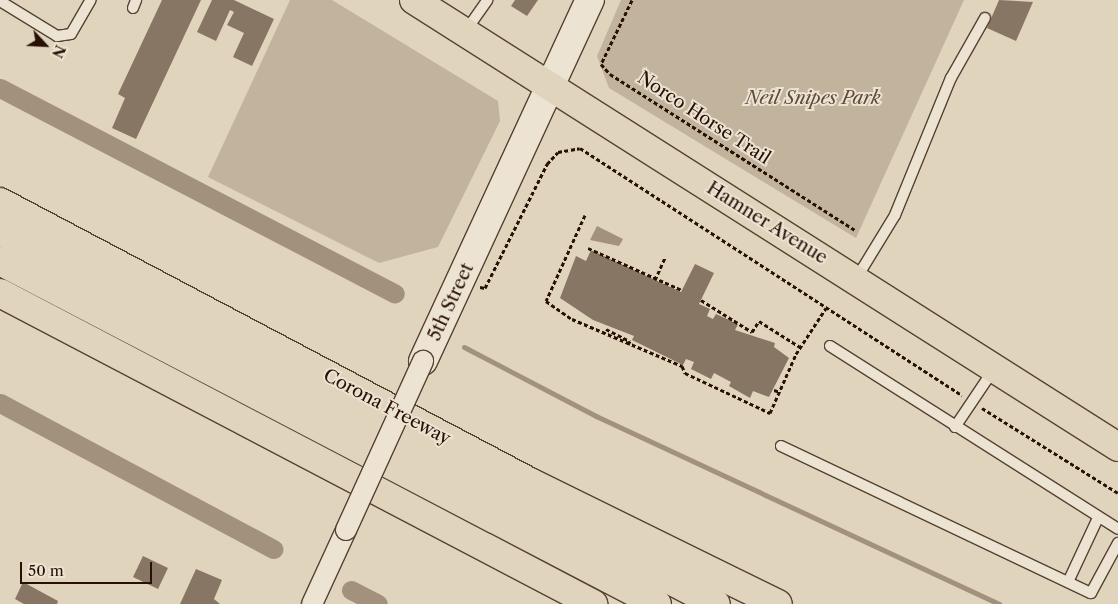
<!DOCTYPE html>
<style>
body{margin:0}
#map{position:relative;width:1118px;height:604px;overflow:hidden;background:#e1d4bc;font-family:"Libre Caslon Text",serif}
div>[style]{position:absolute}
.green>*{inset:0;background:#c2b39d}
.water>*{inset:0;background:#a2917d}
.stream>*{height:5px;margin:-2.5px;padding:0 2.5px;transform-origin:2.5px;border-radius:2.5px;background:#a2917d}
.canal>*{height:19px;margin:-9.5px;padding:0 9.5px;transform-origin:9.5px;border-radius:9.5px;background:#a2917d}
.building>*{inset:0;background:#887664}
.path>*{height:3px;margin-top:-1.5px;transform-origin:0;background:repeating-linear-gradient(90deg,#281004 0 4px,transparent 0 6.5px)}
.roads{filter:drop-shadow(1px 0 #564132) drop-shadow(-1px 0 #564132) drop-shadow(0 1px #564132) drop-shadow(0 -1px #564132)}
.lane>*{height:10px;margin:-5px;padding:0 5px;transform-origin:5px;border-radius:5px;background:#ece3d3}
.street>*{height:20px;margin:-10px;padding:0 10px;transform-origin:10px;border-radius:10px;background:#ece3d3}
.secondary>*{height:28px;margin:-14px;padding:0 14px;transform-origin:14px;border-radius:14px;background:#ece3d3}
.primary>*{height:28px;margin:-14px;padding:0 14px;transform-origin:14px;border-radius:14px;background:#e1d4bc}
.highway>*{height:28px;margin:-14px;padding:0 14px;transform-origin:14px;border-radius:14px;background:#e1d4bc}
.bridges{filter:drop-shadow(1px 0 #564132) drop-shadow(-1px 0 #564132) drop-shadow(0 1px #564132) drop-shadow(0 -1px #564132)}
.street-bridge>*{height:20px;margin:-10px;padding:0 10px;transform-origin:10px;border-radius:10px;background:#ece3d3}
span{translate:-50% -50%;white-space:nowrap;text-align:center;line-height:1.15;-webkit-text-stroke:4px #ece3d3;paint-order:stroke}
.park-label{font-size:18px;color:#5e493a;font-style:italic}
.street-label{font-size:18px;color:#281004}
.north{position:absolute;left:20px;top:20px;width:50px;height:50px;-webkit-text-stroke:4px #ece3d3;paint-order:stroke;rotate:115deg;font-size:14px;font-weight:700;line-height:20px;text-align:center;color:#281004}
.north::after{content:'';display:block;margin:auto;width:18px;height:22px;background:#281004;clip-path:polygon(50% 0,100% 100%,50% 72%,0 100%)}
.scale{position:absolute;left:20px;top:562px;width:132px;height:22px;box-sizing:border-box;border:2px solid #281004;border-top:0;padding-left:6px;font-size:15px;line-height:18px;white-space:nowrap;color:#281004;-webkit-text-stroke:4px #ece3d3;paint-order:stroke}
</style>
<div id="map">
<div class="green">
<div style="clip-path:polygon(290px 0,332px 0,498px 101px,500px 121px,438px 247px,379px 263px,208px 177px)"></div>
<div style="clip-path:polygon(621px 0,964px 0,856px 238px,609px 88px,597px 56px)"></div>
</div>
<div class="water">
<div style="clip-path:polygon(597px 226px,623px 239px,619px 246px,590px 240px)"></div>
</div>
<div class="stream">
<div style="left:464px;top:347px;width:149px;rotate:27.6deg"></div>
<div style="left:596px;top:416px;width:445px;rotate:25deg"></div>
</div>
<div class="canal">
<div style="left:0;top:88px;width:445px;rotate:27.5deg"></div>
<div style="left:0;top:403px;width:310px;rotate:28.1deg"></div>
<div style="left:351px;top:590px;width:30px;rotate:27deg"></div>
</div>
<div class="building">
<div style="clip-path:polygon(162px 0,201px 0,136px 139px,112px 128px,125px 98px,118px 94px)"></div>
<div style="clip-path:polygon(212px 0,234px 0,274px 19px,252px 66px,233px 57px,244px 33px,227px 25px,234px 12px,230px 10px,216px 41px,197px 32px)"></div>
<div style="clip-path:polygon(515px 0,538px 0,527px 16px,511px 6px)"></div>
<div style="clip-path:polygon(999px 0,1033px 2px,1016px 41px,987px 28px)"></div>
<div style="clip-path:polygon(591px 250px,681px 292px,695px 264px,714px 273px,699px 304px,710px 309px,707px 316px,713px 319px,716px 314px,738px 324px,735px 330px,775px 343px,774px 347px,789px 358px,769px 397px,753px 391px,750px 398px,729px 386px,731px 382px,714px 373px,711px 379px,691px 369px,694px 362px,686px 359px,683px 365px,632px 340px,634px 336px,593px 320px,560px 298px,576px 256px,586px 261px)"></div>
<div style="clip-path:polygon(143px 556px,168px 568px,158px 589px,133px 577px)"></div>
<div style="clip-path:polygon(196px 569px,222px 580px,214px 599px,220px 604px,180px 604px)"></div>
<div style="clip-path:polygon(23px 582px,58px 601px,57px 604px,24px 604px,15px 599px)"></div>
</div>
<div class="path">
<div style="left:632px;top:0;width:71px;rotate:115.8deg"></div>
<div style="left:601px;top:64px;width:13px;rotate:48deg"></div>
<div style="left:610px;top:74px;width:290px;rotate:32.5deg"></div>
<div style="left:585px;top:215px;width:94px;rotate:114.4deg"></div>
<div style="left:546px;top:301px;width:32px;rotate:35deg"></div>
<div style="left:572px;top:319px;width:120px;rotate:23.1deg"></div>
<div style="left:682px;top:366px;width:8px;rotate:67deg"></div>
<div style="left:685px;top:373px;width:94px;rotate:25.2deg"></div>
<div style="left:770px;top:413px;width:64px;rotate:-66.2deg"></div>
<div style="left:796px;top:354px;width:55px;rotate:-56.9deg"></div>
<div style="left:588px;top:248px;width:103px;rotate:24.1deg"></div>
<div style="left:655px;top:280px;width:24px;rotate:-66deg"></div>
<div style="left:480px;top:287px;width:5px;rotate:11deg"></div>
<div style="left:485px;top:288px;width:139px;rotate:-63.4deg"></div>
<div style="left:547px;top:164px;width:16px;rotate:-47deg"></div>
<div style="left:558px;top:152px;width:22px;rotate:-10deg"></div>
<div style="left:580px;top:148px;width:455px;rotate:32.9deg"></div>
<div style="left:701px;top:300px;width:60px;rotate:32.1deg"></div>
<div style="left:752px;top:332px;width:13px;rotate:-58deg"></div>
<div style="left:759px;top:321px;width:49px;rotate:32.4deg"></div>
<div style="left:606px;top:329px;width:27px;rotate:27deg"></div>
<div style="left:630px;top:341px;width:6px;rotate:121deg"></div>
<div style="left:774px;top:390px;width:6px;rotate:18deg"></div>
<div style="left:982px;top:408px;width:160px;rotate:32deg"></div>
</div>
<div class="roads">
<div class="lane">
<div style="left:0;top:1px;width:67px;rotate:31.6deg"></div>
<div style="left:57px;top:36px;width:14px;rotate:-8deg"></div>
<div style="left:71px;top:34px;width:39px;rotate:-60deg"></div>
<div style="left:133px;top:8px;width:9px;rotate:-69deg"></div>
<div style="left:465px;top:32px;width:39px;rotate:-55deg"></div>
<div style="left:856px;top:279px;width:75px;rotate:-58.6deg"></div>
<div style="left:895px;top:215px;width:148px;rotate:-67.8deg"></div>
<div style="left:951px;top:78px;width:69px;rotate:-60.5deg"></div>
<div style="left:830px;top:346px;width:341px;rotate:32.4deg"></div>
<div style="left:955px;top:427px;width:70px;rotate:-56.1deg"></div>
<div style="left:781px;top:446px;width:343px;rotate:25.4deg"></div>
<div style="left:1091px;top:593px;width:57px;rotate:-61.6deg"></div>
<div style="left:1068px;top:582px;width:71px;rotate:-64.9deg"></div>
</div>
<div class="street">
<div style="left:312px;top:604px;width:81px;rotate:-65.3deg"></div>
</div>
<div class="secondary">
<div style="left:423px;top:361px;width:398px;rotate:-65.2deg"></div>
</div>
<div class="primary">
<div style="left:414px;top:0;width:834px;rotate:32.41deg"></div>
</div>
<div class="highway">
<div style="left:0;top:202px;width:599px;rotate:27.85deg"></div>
<div style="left:530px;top:482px;width:276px;rotate:26.2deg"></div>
<div style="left:0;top:231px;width:807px;rotate:27.52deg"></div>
<div style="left:0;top:261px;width:741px;rotate:27.57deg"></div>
<div style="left:0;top:293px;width:670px;rotate:27.67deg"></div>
</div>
</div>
<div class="bridges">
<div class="street-bridge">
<div style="left:346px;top:530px;width:186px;rotate:-65.5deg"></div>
</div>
</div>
<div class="park-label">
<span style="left:813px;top:98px">Neil Snipes Park</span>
</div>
<div class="street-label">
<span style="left:704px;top:118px;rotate:33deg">Norco Horse Trail</span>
<span style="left:767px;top:223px;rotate:32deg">Hamner Avenue</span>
<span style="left:451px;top:302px;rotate:-65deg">5th Street</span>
<span style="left:387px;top:407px;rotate:28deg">Corona Freeway</span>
</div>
<div class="north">N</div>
<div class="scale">50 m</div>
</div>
